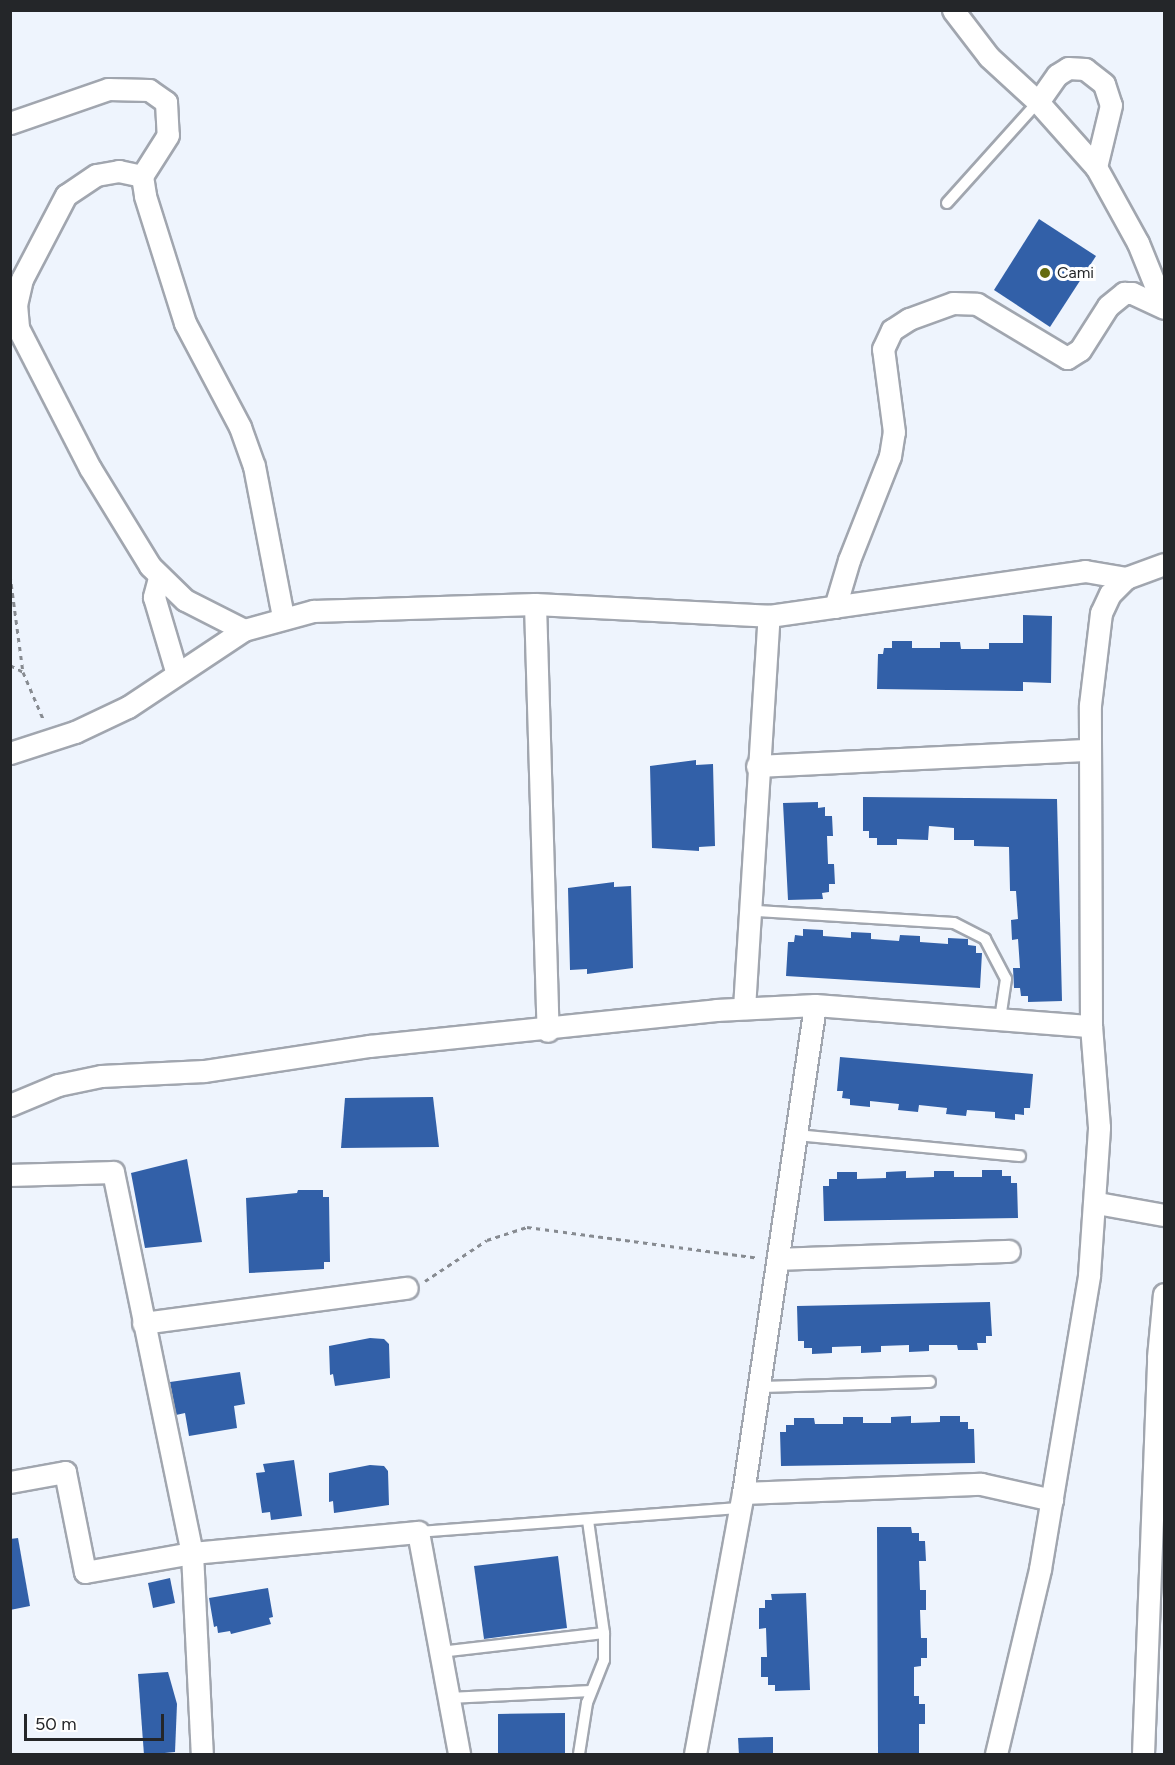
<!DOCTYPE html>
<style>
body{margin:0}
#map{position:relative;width:1175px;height:1765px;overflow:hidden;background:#eef4fd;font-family:Figtree,sans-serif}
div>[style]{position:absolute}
.building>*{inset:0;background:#3260a8}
.path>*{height:3px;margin-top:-1.5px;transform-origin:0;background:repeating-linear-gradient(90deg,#878b91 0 4.5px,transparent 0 9px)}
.roads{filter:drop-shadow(2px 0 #a1a6af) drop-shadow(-2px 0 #a1a6af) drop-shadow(0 2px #a1a6af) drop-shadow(0 -2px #a1a6af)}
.service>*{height:10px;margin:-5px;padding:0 5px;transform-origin:5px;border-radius:5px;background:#fff}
.minor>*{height:21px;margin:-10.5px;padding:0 10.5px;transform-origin:10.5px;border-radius:10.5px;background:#fff}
.dots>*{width:16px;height:16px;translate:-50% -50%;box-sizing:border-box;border:3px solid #fff;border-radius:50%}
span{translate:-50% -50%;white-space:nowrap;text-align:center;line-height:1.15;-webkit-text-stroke:6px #fff;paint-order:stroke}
.poi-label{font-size:16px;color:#242629}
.left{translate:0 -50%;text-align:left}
.frame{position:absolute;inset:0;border:12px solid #242629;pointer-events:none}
.scale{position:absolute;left:24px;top:1714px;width:140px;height:27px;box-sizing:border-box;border:3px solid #242629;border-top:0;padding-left:8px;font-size:18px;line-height:21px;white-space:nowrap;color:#242629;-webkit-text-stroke:4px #fff;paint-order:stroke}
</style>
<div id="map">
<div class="building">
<div style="clip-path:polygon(1039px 219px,1096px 256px,1050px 327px,994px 290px)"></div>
<div style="clip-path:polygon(1023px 615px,1052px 616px,1051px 683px,1023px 682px,1023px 691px,877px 689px,878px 654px,883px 654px,884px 648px,892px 648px,892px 641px,912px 641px,912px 648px,940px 648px,940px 642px,960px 642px,961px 649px,989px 649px,989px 643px,1023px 643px)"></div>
<div style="clip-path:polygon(696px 760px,696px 765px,713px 764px,715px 846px,699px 847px,699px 851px,652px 848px,650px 766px)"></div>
<div style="clip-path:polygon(863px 797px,1057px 799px,1062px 1001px,1028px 1002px,1028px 996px,1021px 996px,1020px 988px,1014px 988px,1013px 968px,1020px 968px,1018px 939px,1012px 940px,1011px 920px,1018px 919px,1016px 891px,1010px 891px,1009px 847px,974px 846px,974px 840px,954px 840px,954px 828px,929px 826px,928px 840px,897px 839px,897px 845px,877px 845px,877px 838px,869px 838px,869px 831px,863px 831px)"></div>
<div style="clip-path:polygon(818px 802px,818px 808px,825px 807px,825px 816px,832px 816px,833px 836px,827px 836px,828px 864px,834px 864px,835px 884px,829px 884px,829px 892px,822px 893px,823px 899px,788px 900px,783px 803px)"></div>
<div style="clip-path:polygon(614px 882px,614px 887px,631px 886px,633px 968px,587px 974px,587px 969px,570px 970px,568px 888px)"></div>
<div style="clip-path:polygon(803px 929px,823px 930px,823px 936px,851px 938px,851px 932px,871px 933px,871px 939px,899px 941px,900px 935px,920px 936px,920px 942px,948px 944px,948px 938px,968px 939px,968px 945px,976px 946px,976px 953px,982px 953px,980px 988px,786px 976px,788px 942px,794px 942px,795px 935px,803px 936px)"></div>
<div style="clip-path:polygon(840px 1057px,1033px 1074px,1030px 1108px,1024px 1108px,1024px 1115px,1015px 1114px,1015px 1120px,995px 1118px,995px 1112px,967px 1110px,966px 1116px,946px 1114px,947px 1108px,919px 1105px,918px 1112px,898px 1110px,899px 1104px,870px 1101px,870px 1107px,850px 1105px,850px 1099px,842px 1098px,843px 1091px,837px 1091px)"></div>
<div style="clip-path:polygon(433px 1097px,439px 1147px,341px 1148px,345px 1098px)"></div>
<div style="clip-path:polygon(187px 1159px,202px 1242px,145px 1248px,131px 1173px)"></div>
<div style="clip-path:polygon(982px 1170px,1002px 1170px,1002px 1176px,1011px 1176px,1011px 1183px,1017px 1183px,1018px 1218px,824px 1221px,823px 1186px,829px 1186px,829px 1179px,837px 1179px,837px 1172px,857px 1172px,857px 1179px,886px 1178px,886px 1172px,906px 1171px,906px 1178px,934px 1177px,934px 1171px,954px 1171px,954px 1177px,982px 1177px)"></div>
<div style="clip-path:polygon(298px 1190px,323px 1190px,323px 1197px,329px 1197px,330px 1262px,324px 1262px,324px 1269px,249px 1273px,246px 1198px,297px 1193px)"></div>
<div style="clip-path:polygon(990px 1302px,992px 1336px,986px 1336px,986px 1343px,977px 1343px,978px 1350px,958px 1350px,957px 1345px,929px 1345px,929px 1351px,909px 1352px,909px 1345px,881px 1346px,881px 1352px,861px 1353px,861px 1346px,832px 1347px,832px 1353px,812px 1354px,812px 1348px,804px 1348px,804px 1341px,798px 1341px,797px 1306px)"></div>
<div style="clip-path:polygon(370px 1338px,384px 1339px,389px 1344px,390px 1378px,335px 1386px,333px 1374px,330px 1375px,329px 1346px)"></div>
<div style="clip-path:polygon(240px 1372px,245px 1404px,234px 1406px,237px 1428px,189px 1436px,185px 1413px,176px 1415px,170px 1382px)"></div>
<div style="clip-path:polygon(911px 1416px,911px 1423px,940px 1422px,940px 1416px,960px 1416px,960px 1422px,968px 1422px,968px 1429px,974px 1429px,975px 1463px,781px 1466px,780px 1432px,786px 1432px,786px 1425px,794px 1425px,794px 1418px,814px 1418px,815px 1424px,843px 1424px,843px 1417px,863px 1417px,863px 1423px,891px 1423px,891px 1417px)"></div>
<div style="clip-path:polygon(294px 1460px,302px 1516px,271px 1520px,270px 1512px,262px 1513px,256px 1473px,265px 1472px,263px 1464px)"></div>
<div style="clip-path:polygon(370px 1465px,384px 1466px,388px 1471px,389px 1505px,334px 1513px,333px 1501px,329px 1502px,329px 1473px)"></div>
<div style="clip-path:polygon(877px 1527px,911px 1527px,912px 1533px,919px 1533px,919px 1541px,925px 1541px,926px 1561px,919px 1561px,920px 1590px,926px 1590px,926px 1610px,920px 1610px,921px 1638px,927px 1638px,927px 1658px,921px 1658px,921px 1666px,914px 1667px,914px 1696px,919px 1696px,919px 1704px,925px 1704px,925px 1724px,919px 1724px,919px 1755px,878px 1755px)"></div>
<div style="clip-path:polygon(18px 1538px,30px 1606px,10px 1610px,10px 1539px)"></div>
<div style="clip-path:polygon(558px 1556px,567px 1628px,484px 1639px,474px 1566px)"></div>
<div style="clip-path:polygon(170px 1578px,175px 1603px,153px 1608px,148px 1583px)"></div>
<div style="clip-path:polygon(268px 1588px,273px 1617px,269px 1618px,271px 1624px,231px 1634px,230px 1631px,218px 1633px,217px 1626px,214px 1627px,209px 1598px)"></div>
<div style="clip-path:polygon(806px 1593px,810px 1690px,775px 1691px,775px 1685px,768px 1685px,768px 1677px,761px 1677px,761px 1657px,767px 1657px,766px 1628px,759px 1629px,759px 1608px,765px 1608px,765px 1600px,772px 1600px,771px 1594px)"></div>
<div style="clip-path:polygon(168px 1672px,177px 1704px,175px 1752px,144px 1755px,138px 1674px)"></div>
<div style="clip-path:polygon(565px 1713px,565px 1755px,498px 1755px,498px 1714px)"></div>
<div style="clip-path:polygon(773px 1737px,773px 1755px,739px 1755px,738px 1738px)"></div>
</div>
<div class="path">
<div style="left:10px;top:575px;width:98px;rotate:82.4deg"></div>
<div style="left:23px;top:672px;width:53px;rotate:66.8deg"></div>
<div style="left:10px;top:665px;width:15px;rotate:28deg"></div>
<div style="left:425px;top:1281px;width:74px;rotate:-33.5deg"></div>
<div style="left:487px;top:1240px;width:42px;rotate:-18deg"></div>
<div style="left:527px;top:1227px;width:233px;rotate:7.6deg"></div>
</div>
<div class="roads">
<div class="service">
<div style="left:947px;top:203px;width:136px;rotate:-48deg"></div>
<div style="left:757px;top:911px;width:197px;rotate:3.5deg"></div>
<div style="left:954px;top:923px;width:35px;rotate:27deg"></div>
<div style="left:985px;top:939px;width:45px;rotate:62.3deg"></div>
<div style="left:1006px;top:979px;width:40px;rotate:98.5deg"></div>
<div style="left:796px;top:1135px;width:225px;rotate:5.4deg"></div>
<div style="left:759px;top:1387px;width:171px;rotate:-1.7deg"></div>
<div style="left:418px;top:1532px;width:323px;rotate:-4.3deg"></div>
<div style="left:440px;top:1652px;width:165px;rotate:-6.6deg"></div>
<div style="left:449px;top:1698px;width:142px;rotate:-2.8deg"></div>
<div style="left:579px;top:1754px;width:52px;rotate:-81.1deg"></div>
<div style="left:587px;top:1703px;width:46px;rotate:-68.4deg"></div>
<div style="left:604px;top:1660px;width:27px;rotate:-90deg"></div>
<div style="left:604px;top:1633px;width:114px;rotate:-98.1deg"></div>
</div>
<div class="minor">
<div style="left:953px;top:10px;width:59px;rotate:52.5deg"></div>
<div style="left:989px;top:57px;width:67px;rotate:42.6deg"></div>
<div style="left:1038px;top:102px;width:87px;rotate:48.3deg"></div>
<div style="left:1096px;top:167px;width:87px;rotate:61.1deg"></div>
<div style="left:1138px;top:243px;width:69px;rotate:67.9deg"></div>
<div style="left:1038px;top:102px;width:33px;rotate:-55deg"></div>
<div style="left:1057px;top:75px;width:13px;rotate:-32deg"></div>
<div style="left:1068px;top:68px;width:17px;rotate:3deg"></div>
<div style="left:1085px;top:69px;width:24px;rotate:38deg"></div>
<div style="left:1104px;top:84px;width:22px;rotate:72deg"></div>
<div style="left:1111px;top:105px;width:64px;rotate:103.6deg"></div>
<div style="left:10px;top:123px;width:104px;rotate:-19.1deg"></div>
<div style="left:108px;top:89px;width:41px;rotate:1.4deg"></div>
<div style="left:149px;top:90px;width:21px;rotate:35deg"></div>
<div style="left:166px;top:102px;width:33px;rotate:87deg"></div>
<div style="left:168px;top:135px;width:49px;rotate:122.4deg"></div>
<div style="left:142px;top:176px;width:20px;rotate:81deg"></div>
<div style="left:145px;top:196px;width:133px;rotate:72.5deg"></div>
<div style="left:185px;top:323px;width:118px;rotate:62.1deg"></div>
<div style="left:240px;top:427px;width:41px;rotate:70.3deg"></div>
<div style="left:254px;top:466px;width:154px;rotate:79.1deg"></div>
<div style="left:142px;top:176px;width:24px;rotate:-168deg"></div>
<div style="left:119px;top:171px;width:23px;rotate:170deg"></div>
<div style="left:96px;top:175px;width:36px;rotate:146deg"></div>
<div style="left:66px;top:195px;width:95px;rotate:117.6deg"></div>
<div style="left:22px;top:279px;width:26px;rotate:103deg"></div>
<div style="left:16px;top:304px;width:24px;rotate:85deg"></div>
<div style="left:18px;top:328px;width:157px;rotate:62.8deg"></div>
<div style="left:90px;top:468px;width:115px;rotate:58.5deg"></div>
<div style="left:150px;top:566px;width:49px;rotate:44.2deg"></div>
<div style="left:185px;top:600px;width:66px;rotate:27deg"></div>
<div style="left:159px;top:578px;width:20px;rotate:105deg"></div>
<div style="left:154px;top:597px;width:80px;rotate:73.4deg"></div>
<div style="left:535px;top:604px;width:427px;rotate:88.3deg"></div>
<div style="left:835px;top:607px;width:49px;rotate:-73.4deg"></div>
<div style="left:849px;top:560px;width:112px;rotate:-68.5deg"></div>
<div style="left:890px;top:456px;width:24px;rotate:-81deg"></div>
<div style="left:894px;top:432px;width:84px;rotate:-97.5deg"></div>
<div style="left:883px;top:349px;width:21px;rotate:-65deg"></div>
<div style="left:892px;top:330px;width:20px;rotate:-33deg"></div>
<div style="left:909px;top:319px;width:47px;rotate:-20deg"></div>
<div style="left:953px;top:303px;width:24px;rotate:2deg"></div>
<div style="left:977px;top:304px;width:105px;rotate:31deg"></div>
<div style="left:1067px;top:358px;width:15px;rotate:-32deg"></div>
<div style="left:1080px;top:350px;width:52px;rotate:-57.5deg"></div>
<div style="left:1108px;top:306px;width:21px;rotate:-39deg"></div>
<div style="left:1124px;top:293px;width:8px"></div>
<div style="left:1132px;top:293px;width:35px;rotate:25deg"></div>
<div style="left:10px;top:753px;width:68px;rotate:-17.9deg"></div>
<div style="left:75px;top:732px;width:59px;rotate:-25.3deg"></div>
<div style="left:128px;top:707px;width:139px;rotate:-33.6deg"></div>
<div style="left:244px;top:630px;width:72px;rotate:-15.4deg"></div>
<div style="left:313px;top:611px;width:222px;rotate:-1.8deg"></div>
<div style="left:535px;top:604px;width:234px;rotate:2.9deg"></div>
<div style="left:769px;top:616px;width:319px;rotate:-8.1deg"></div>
<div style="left:1085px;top:571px;width:42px;rotate:9.7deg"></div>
<div style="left:757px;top:766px;width:333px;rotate:-2.8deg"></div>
<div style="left:744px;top:1008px;width:393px;rotate:-86.4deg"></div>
<div style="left:10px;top:1105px;width:52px;rotate:-22.6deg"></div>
<div style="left:58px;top:1085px;width:44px;rotate:-11.8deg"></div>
<div style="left:101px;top:1076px;width:103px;rotate:-2.8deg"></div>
<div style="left:204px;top:1071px;width:167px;rotate:-8.6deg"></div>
<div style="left:369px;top:1046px;width:349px;rotate:-5.9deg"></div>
<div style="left:716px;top:1010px;width:99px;rotate:-2.9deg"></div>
<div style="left:815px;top:1005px;width:277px;rotate:4.4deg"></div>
<div style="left:1091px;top:1026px;width:321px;rotate:-90.2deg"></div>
<div style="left:1090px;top:705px;width:93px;rotate:-83.2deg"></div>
<div style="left:1101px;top:613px;width:21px;rotate:-65deg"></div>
<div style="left:1110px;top:594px;width:23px;rotate:-45deg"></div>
<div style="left:1126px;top:578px;width:40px;rotate:-20.2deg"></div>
<div style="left:10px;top:1175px;width:103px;rotate:-1.7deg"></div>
<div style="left:113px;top:1172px;width:389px;rotate:78.3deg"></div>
<div style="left:192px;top:1553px;width:201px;rotate:87.2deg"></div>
<div style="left:1097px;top:1203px;width:68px;rotate:10.2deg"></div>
<div style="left:778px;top:1259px;width:231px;rotate:-2deg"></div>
<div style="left:143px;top:1323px;width:266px;rotate:-7.6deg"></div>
<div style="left:10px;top:1482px;width:56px;rotate:-10.3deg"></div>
<div style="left:65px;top:1472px;width:102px;rotate:78.7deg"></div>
<div style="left:85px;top:1572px;width:109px;rotate:-10.1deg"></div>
<div style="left:192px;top:1553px;width:227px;rotate:-5.3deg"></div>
<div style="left:418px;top:1532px;width:226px;rotate:79.5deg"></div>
<div style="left:743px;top:1493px;width:238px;rotate:-2.2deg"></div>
<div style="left:981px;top:1484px;width:73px;rotate:12.7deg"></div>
<div style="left:695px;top:1754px;width:265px;rotate:-79.6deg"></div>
<div style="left:743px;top:1493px;width:493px;rotate:-81.6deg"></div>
<div style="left:996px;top:1754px;width:190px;rotate:-76.6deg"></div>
<div style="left:1040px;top:1569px;width:298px;rotate:-80.5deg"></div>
<div style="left:1089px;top:1275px;width:148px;rotate:-86.1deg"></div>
<div style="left:1099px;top:1127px;width:101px;rotate:-94.5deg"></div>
<div style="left:1143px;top:1754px;width:397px;rotate:-87.8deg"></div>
<div style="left:1158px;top:1357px;width:63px;rotate:-84.6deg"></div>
</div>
</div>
<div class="dots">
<div style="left:1045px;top:273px;background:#656c10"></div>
</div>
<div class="poi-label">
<span class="left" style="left:1057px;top:273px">Cami</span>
</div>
<div class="frame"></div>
<div class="scale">50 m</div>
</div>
